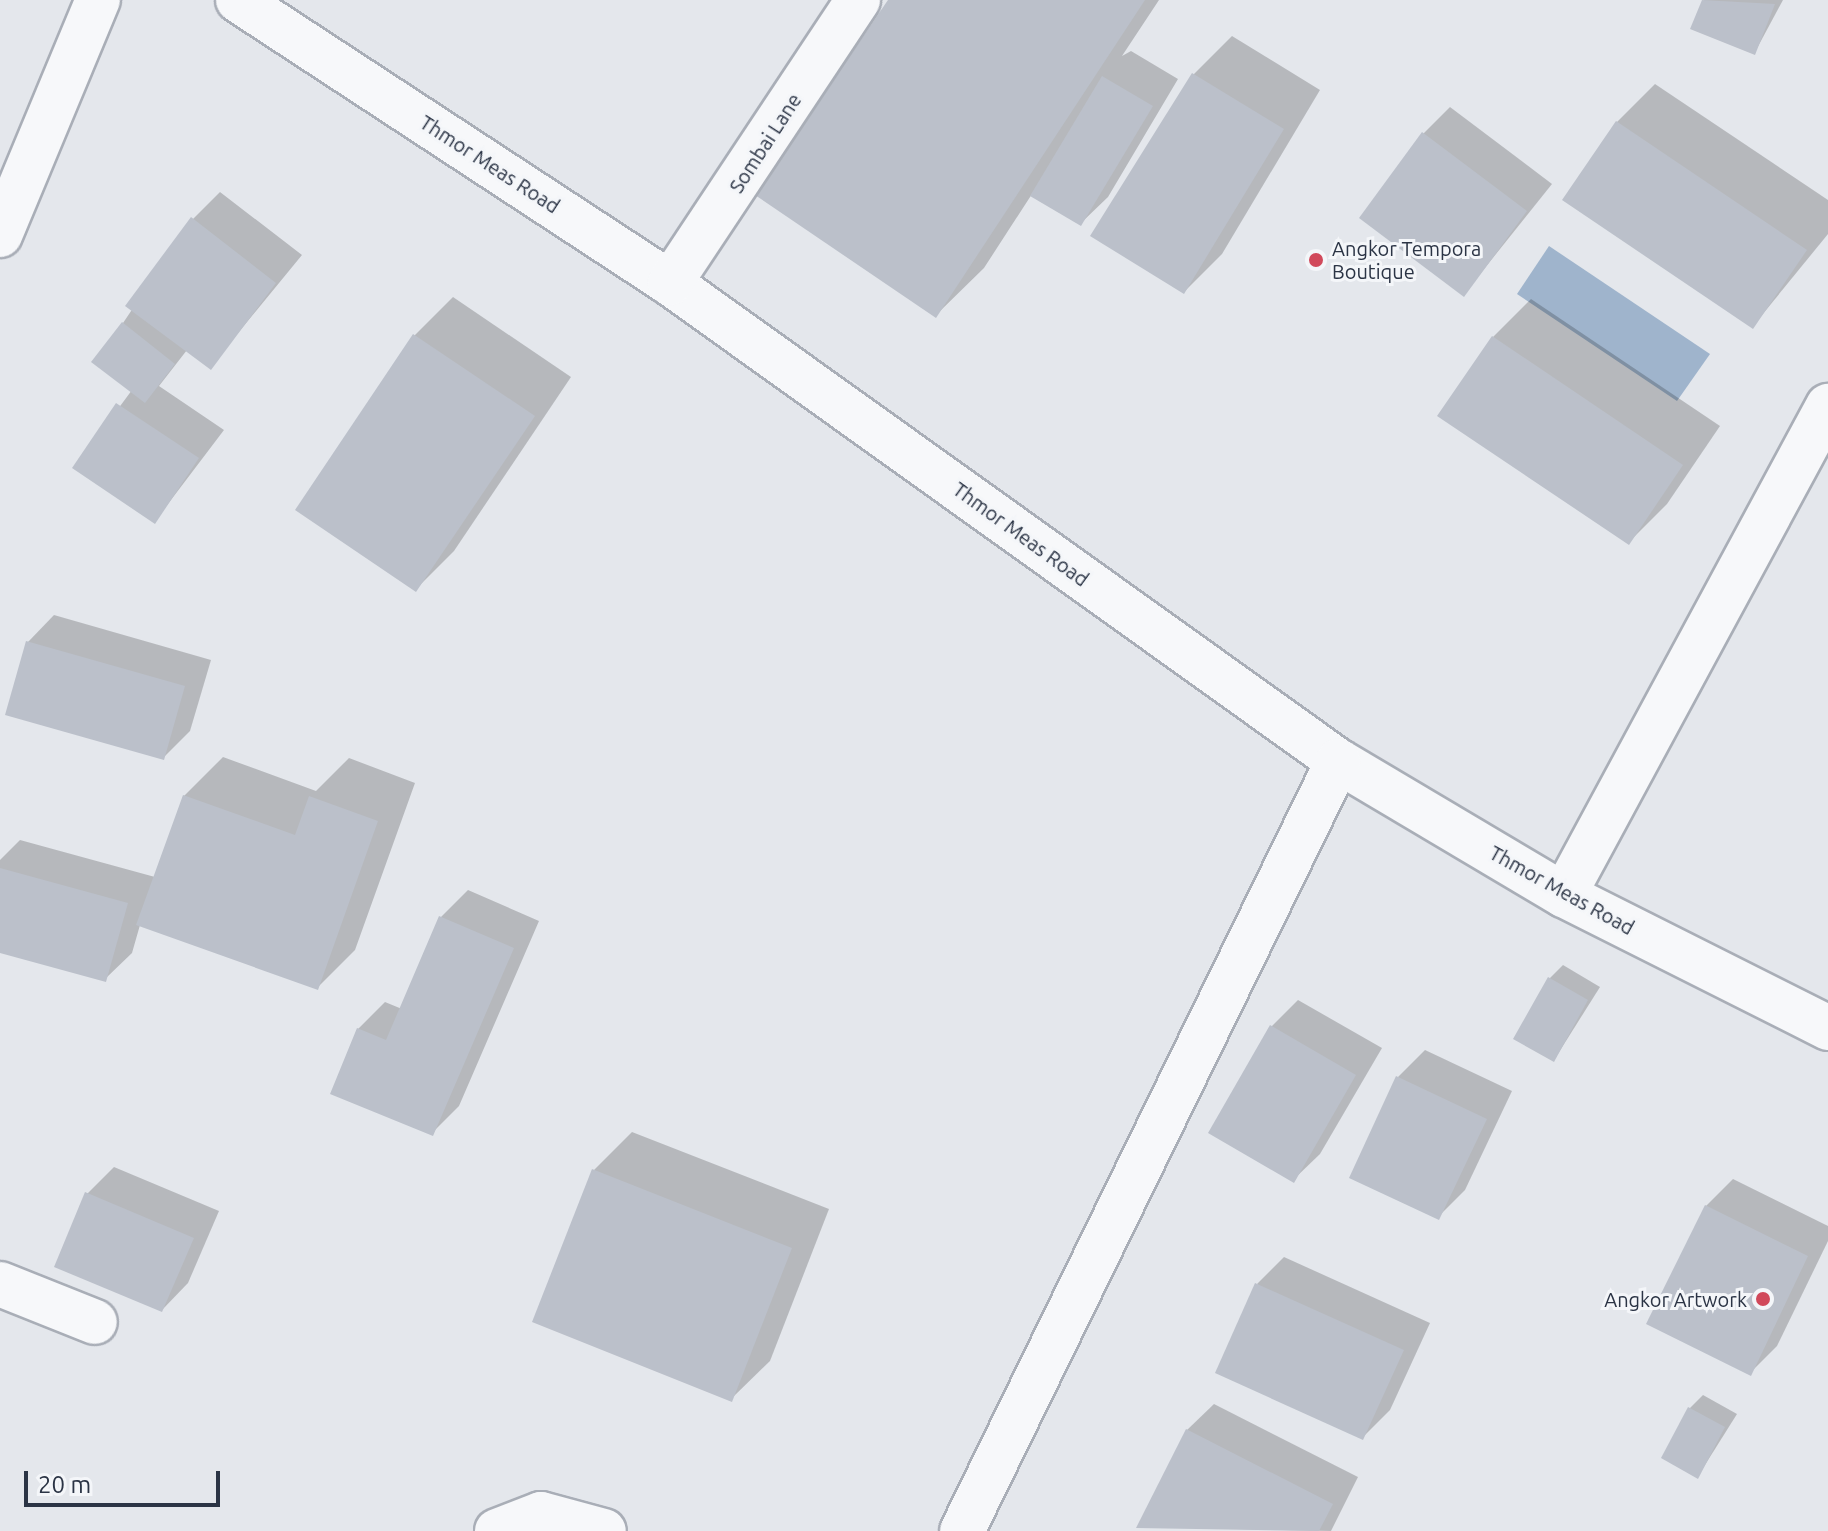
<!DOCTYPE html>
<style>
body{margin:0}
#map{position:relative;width:1828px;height:1531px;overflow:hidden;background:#e4e7ec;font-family:Ubuntu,sans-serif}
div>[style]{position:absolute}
.water>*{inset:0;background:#9fb4cc}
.shadow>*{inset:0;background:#0003}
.building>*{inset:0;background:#bbc0ca}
.roads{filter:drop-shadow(2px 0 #a9aeb7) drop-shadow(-2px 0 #a9aeb7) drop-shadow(0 2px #a9aeb7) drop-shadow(0 -2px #a9aeb7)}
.street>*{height:44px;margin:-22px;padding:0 22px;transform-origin:22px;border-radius:22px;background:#f7f8fa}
.dots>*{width:22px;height:22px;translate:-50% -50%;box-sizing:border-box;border:4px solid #f4f6f9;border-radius:50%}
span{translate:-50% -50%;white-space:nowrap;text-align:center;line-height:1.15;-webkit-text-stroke:6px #f4f6f9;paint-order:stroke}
.street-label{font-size:20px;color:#2b3445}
.poi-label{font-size:20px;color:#2b3445}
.left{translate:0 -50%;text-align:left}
.right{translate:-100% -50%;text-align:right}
.scale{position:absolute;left:24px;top:1471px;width:196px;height:36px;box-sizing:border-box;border:4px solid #2b3445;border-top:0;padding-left:10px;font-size:24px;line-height:28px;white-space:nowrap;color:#2b3445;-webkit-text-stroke:6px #f4f6f9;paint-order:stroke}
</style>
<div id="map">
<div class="water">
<div style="clip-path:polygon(1549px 246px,1710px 354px,1677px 401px,1517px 294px)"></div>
</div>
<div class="shadow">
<div style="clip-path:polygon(891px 0,1159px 0,1122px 56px,1131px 51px,1178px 79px,1108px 197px,1081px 223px,1032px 194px,984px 268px,936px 315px)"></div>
<div style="clip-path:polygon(1704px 0,1783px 0,1755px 52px,1693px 28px)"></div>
<div style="clip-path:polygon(1232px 36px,1320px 90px,1222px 254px,1184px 292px,1194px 74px)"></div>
<div style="clip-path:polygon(1655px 84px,1828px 200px,1828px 234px,1753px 326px,1565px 199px,1617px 122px)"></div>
<div style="clip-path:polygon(1450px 107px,1552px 184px,1464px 294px,1423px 134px)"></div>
<div style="clip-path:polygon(220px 192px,302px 255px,210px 367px,187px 350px,159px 386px,224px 430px,155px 521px,75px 467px,132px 390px,123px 323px,193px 219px)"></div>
<div style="clip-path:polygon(453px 297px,571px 377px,454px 551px,416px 589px,298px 510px,415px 335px)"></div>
<div style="clip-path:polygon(1531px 299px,1720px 426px,1667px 504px,1629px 542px,1493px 337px)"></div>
<div style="clip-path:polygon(54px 615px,211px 660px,190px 731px,163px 758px,28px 642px)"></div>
<div style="clip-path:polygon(223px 757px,316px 791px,349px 758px,415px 783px,355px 950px,317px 988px,140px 925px,132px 953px,105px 979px,0 951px,0 860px,20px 840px,155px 877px,184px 796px)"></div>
<div style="clip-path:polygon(468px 890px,539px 921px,459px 1106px,432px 1133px,358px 1029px,385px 1002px,402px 1009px,441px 917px)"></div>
<div style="clip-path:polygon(1563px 965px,1600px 987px,1554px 1060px,1550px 978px)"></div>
<div style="clip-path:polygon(1298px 1000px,1382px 1048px,1320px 1154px,1293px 1180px,1272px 1026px)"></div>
<div style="clip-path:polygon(1425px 1050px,1512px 1091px,1465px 1190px,1438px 1217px,1398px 1077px)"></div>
<div style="clip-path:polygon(632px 1132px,829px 1209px,770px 1361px,731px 1399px,594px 1170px)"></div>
<div style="clip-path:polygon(114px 1167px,219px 1211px,188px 1283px,162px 1310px,87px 1194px)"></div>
<div style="clip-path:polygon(1733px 1179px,1828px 1226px,1828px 1241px,1777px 1346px,1750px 1373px,1706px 1206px)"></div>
<div style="clip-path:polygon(1284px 1257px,1430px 1323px,1390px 1410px,1363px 1437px,1257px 1284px)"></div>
<div style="clip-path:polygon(1703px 1395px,1737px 1414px,1698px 1476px,1690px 1408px)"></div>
<div style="clip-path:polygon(1214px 1404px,1358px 1477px,1331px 1531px,1139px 1527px,1187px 1430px)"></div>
</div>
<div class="building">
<div style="clip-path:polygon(888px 0,1145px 0,936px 318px,755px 195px)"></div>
<div style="clip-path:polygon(1702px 0,1775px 4px,1755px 55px,1690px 29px)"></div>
<div style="clip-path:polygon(1192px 73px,1284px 129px,1184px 294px,1090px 236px)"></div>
<div style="clip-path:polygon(1102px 76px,1153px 106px,1081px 226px,1030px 196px)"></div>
<div style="clip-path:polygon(1616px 121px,1807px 250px,1753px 329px,1562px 200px)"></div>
<div style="clip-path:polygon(1422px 132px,1527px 211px,1464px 297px,1359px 218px)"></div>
<div style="clip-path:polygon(191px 217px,276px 283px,211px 370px,125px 306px)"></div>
<div style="clip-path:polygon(122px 322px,175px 364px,145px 403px,91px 362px)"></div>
<div style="clip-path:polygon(413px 334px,535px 416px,416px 592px,295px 510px)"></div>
<div style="clip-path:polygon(1492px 336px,1683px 465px,1629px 545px,1437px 416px)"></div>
<div style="clip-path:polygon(116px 403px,199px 458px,155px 524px,72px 468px)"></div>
<div style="clip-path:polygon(26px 641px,185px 686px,164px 760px,5px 715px)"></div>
<div style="clip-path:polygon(183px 795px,295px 835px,309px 796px,378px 821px,318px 990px,136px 925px)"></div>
<div style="clip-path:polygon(0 868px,128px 903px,106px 982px,0 953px)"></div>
<div style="clip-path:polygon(439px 916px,514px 948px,433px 1136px,330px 1094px,357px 1028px,386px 1040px)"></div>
<div style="clip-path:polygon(1548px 977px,1588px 1000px,1554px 1062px,1513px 1039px)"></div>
<div style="clip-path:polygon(1270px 1025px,1356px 1075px,1294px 1183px,1208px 1133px)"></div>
<div style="clip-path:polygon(1396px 1076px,1487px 1119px,1439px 1220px,1349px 1178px)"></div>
<div style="clip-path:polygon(592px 1169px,792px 1248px,732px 1402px,532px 1322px)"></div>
<div style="clip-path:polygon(85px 1192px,194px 1238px,162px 1312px,54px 1267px)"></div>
<div style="clip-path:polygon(1705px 1205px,1808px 1256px,1751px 1376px,1646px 1324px)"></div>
<div style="clip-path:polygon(1255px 1283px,1404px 1350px,1363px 1440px,1215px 1373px)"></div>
<div style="clip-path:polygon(1688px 1407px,1725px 1427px,1698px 1479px,1661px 1458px)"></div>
<div style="clip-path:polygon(1186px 1429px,1333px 1504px,1319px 1531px,1136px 1528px)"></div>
</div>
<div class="roads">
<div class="street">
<div style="left:238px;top:0;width:516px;rotate:33.23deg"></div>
<div style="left:670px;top:283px;width:821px;rotate:35.59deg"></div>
<div style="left:1338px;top:761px;width:263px;rotate:30.7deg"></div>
<div style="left:1564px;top:895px;width:296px;rotate:26.7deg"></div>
<div style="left:0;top:235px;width:255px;rotate:-67.4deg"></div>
<div style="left:670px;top:283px;width:340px;rotate:-56.4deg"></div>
<div style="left:1564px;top:895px;width:556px;rotate:-61.64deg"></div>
<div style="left:0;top:1284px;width:102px;rotate:21.8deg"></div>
<div style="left:497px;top:1531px;width:47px;rotate:-21.1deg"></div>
<div style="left:541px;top:1514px;width:65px;rotate:15.1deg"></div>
<div style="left:962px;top:1531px;width:857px;rotate:-63.97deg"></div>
</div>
</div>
<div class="dots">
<div style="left:1316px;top:260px;background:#d1495b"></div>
<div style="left:1763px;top:1299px;background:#d1495b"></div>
</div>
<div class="street-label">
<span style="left:765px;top:143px;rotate:-57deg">Sombai Lane</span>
<span style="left:490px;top:164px;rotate:33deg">Thmor Meas Road</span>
<span style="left:1021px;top:534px;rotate:36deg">Thmor Meas Road</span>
<span style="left:1562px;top:890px;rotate:29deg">Thmor Meas Road</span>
</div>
<div class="poi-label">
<span class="left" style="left:1332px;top:260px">Angkor Tempora<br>Boutique</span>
<span class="right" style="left:1747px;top:1299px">Angkor Artwork</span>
</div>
<div class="scale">20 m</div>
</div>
